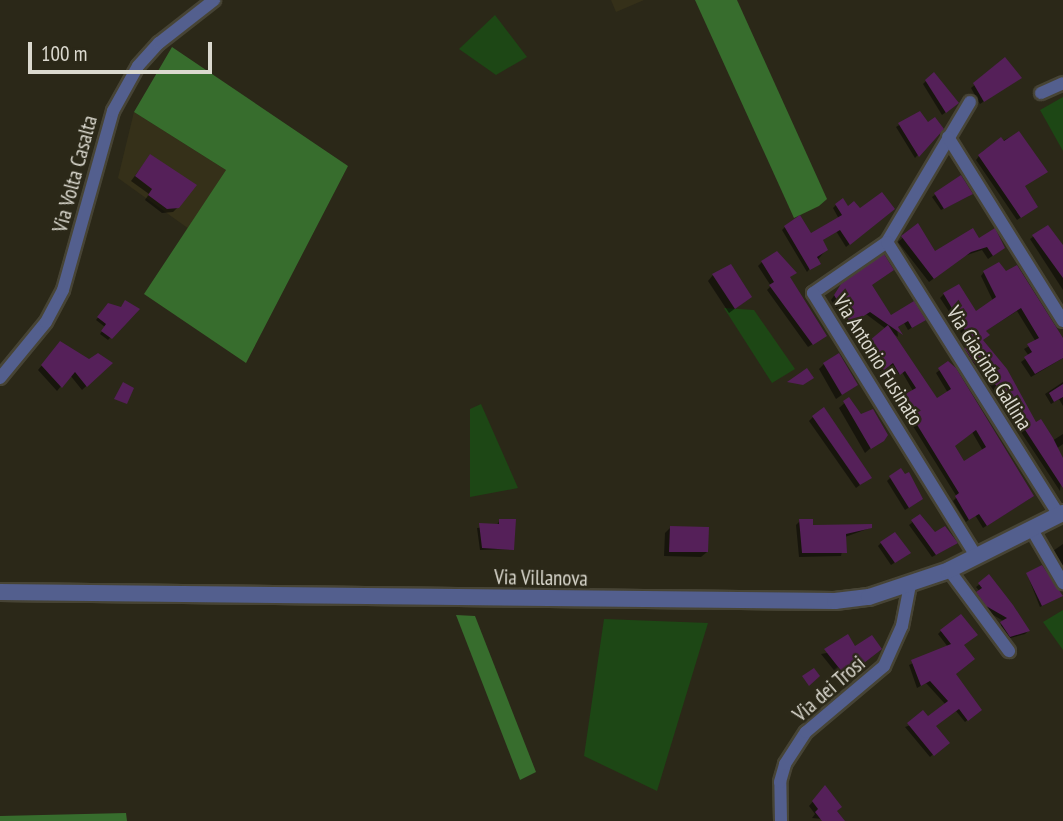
<!DOCTYPE html>
<style>
body{margin:0}
#map{position:relative;width:1063px;height:821px;overflow:hidden;background:#2b2818;font-family:"PT Sans Narrow",sans-serif}
div>[style]{position:absolute}
.built>*{inset:0;background:#353019}
.green>*{inset:0;background:#1d4715}
.forest>*{inset:0;background:#376d2d}
.shadow>*{inset:0;background:#0007}
.building>*{inset:0;background:#552059}
.roads{filter:drop-shadow(2px 0 #474435) drop-shadow(-2px 0 #474435) drop-shadow(0 2px #474435) drop-shadow(0 -2px #474435)}
.minor>*{height:12px;margin:-6px;padding:0 6px;transform-origin:6px;border-radius:6px;background:#535f8e}
.tertiary>*{height:16px;margin:-8px;padding:0 8px;transform-origin:8px;border-radius:8px;background:#535f8e}
span{translate:-50% -50%;white-space:nowrap;text-align:center;line-height:1.15;-webkit-text-stroke:5px #2b2818;paint-order:stroke}
.street-label{font-size:21px;color:#dbd9cf}
.scale{position:absolute;left:28px;top:42px;width:184px;height:32px;box-sizing:border-box;border:4px solid #dbd9cf;border-top:0;padding-left:9px;font-size:21px;line-height:24px;white-space:nowrap;color:#dbd9cf;-webkit-text-stroke:5px #2b2818;paint-order:stroke}
</style>
<div id="map">
<div class="built">
<div style="clip-path:polygon(611px 0,644px 0,616px 12px)"></div>
<div style="clip-path:polygon(134px 112px,226px 170px,189px 229px,118px 178px)"></div>
</div>
<div class="green">
<div style="clip-path:polygon(495px 15px,527px 57px,496px 75px,459px 49px)"></div>
<div style="clip-path:polygon(1063px 97px,1063px 151px,1040px 110px)"></div>
<div style="clip-path:polygon(724px 308px,754px 310px,795px 369px,772px 383px)"></div>
<div style="clip-path:polygon(481px 404px,518px 488px,470px 497px,470px 409px)"></div>
<div style="clip-path:polygon(1063px 610px,1063px 650px,1043px 622px)"></div>
<div style="clip-path:polygon(604px 619px,708px 623px,657px 791px,584px 756px)"></div>
</div>
<div class="forest">
<div style="clip-path:polygon(695px 0,737px 0,827px 199px,819px 206px,794px 218px)"></div>
<div style="clip-path:polygon(172px 47px,348px 166px,246px 363px,144px 294px,226px 170px,134px 112px)"></div>
<div style="clip-path:polygon(456px 615px,475px 616px,536px 772px,520px 780px)"></div>
<div style="clip-path:polygon(126px 813px,127px 821px,0 821px,0 816px)"></div>
</div>
<div class="shadow">
<div style="clip-path:polygon(1005px 60px,1020px 77px,980px 104px,971px 88px)"></div>
<div style="clip-path:polygon(926px 81px,954px 106px,942px 115px,923px 84px)"></div>
<div style="clip-path:polygon(919px 113px,927px 125px,942px 129px,915px 158px,896px 127px)"></div>
<div style="clip-path:polygon(1018px 133px,1023px 187px,1032px 210px,1017px 220px,976px 160px,983px 151px)"></div>
<div style="clip-path:polygon(146px 161px,178px 207px,173px 212px,162px 213px,145px 200px,149px 194px,131px 181px)"></div>
<div style="clip-path:polygon(961px 177px,969px 196px,941px 210px,932px 197px)"></div>
<div style="clip-path:polygon(836px 205px,889px 212px,846px 247px,836px 231px,821px 241px,826px 250px,807px 272px,782px 230px,785px 227px,811px 235px,839px 219px,833px 208px)"></div>
<div style="clip-path:polygon(917px 225px,935px 253px,979px 241px,998px 252px,988px 259px,982px 250px,964px 256px,929px 282px,898px 242px)"></div>
<div style="clip-path:polygon(1047px 227px,1063px 249px,1063px 290px,1030px 239px)"></div>
<div style="clip-path:polygon(762px 262px,794px 273px,788px 278px,821px 339px,808px 347px,767px 290px,771px 286px,758px 266px)"></div>
<div style="clip-path:polygon(984px 272px,1063px 341px,1063px 358px,1031px 377px,1021px 362px,1029px 356px,1024px 349px,1036px 342px,1017px 311px,984px 332px,981px 341px,1035px 424px,1052px 441px,1063px 434px,1063px 444px,1056px 449px,1063px 462px,1060px 491px,976px 364px,971px 366px,962px 353px,967px 349px,958px 325px,940px 298px,944px 294px,976px 313px,993px 301px,981px 276px)"></div>
<div style="clip-path:polygon(713px 275px,744px 302px,729px 313px,708px 281px)"></div>
<div style="clip-path:polygon(evenodd,870px 285px,890px 318px,920px 323px,908px 330px,904px 323px,897px 328px,898px 337px,891px 332px,936px 401px,948px 393px,936px 373px,948px 363px,1029px 499px,983px 528px,975px 515px,966px 522px,953px 501px,957px 497px,898px 402px,913px 391px,902px 372px,896px 376px,890px 365px,880px 371px,870px 357px,866px 346px,886px 329px,866px 314px,847px 326px,831px 300px,838px 290px,870px 285px,972px 432px,983px 451px,963px 464px,953px 446px,972px 432px)"></div>
<div style="clip-path:polygon(106px 308px,137px 309px,108px 340px,100px 334px,105px 327px,96px 320px)"></div>
<div style="clip-path:polygon(57px 347px,89px 361px,110px 364px,82px 390px,70px 375px,57px 391px,38px 370px)"></div>
<div style="clip-path:polygon(824px 364px,856px 385px,836px 399px,819px 369px)"></div>
<div style="clip-path:polygon(1063px 382px,1063px 406px,1059px 399px,1051px 404px,1045px 394px)"></div>
<div style="clip-path:polygon(848px 400px,881px 439px,865px 453px,839px 408px)"></div>
<div style="clip-path:polygon(813px 417px,865px 481px,856px 488px,809px 421px)"></div>
<div style="clip-path:polygon(891px 477px,918px 502px,905px 510px,887px 481px)"></div>
<div style="clip-path:polygon(920px 516px,934px 534px,952px 546px,932px 557px,909px 525px)"></div>
<div style="clip-path:polygon(500px 520px,513px 549px,480px 550px,477px 528px,496px 526px)"></div>
<div style="clip-path:polygon(800px 521px,811px 527px,870px 528px,845px 537px,841px 556px,799px 557px,796px 525px)"></div>
<div style="clip-path:polygon(670px 528px,707px 552px,701px 557px,664px 556px,665px 533px)"></div>
<div style="clip-path:polygon(881px 543px,906px 555px,891px 565px,878px 546px)"></div>
<div style="clip-path:polygon(1063px 544px,1063px 576px,1050px 553px)"></div>
<div style="clip-path:polygon(1027px 574px,1056px 599px,1040px 607px)"></div>
<div style="clip-path:polygon(989px 577px,1028px 631px,1025px 634px,1007px 639px,998px 627px,1005px 622px,983px 609px,974px 596px,980px 592px,976px 587px)"></div>
<div style="clip-path:polygon(941px 631px,962px 646px,954px 674px,976px 713px,965px 722px,956px 711px,934px 726px,947px 742px,930px 757px,905px 727px,928px 719px,946px 705px,926px 683px,917px 688px,909px 665px,948px 647px,938px 634px)"></div>
<div style="clip-path:polygon(855px 648px,876px 653px,841px 679px,821px 654px)"></div>
<div style="clip-path:polygon(825px 788px,835px 812px,843px 821px,812px 818px,815px 814px,809px 806px)"></div>
</div>
<div class="building">
<div style="clip-path:polygon(1005px 57px,1022px 78px,984px 102px,973px 83px)"></div>
<div style="clip-path:polygon(934px 72px,959px 103px,946px 113px,925px 80px)"></div>
<div style="clip-path:polygon(920px 111px,928px 122px,935px 117px,944px 129px,919px 157px,898px 123px)"></div>
<div style="clip-path:polygon(1019px 131px,1048px 172px,1025px 186px,1038px 207px,1021px 218px,978px 155px,1001px 137px,1004px 141px)"></div>
<div style="clip-path:polygon(150px 154px,197px 185px,179px 208px,167px 209px,148px 195px,152px 189px,135px 176px)"></div>
<div style="clip-path:polygon(961px 175px,973px 194px,944px 209px,934px 193px)"></div>
<div style="clip-path:polygon(882px 192px,895px 209px,850px 245px,840px 230px,823px 240px,828px 250px,817px 257px,821px 264px,810px 270px,784px 226px,800px 215px,811px 233px,842px 215px,835px 204px,843px 198px,848px 206px,854px 201px,860px 208px)"></div>
<div style="clip-path:polygon(918px 223px,935px 251px,973px 228px,979px 238px,995px 228px,1005px 248px,993px 256px,987px 247px,971px 252px,934px 279px,901px 236px)"></div>
<div style="clip-path:polygon(1048px 225px,1063px 245px,1063px 278px,1032px 235px)"></div>
<div style="clip-path:polygon(777px 251px,797px 273px,790px 277px,827px 336px,813px 345px,769px 285px,774px 282px,761px 261px)"></div>
<div style="clip-path:polygon(884px 254px,894px 270px,872px 285px,891px 315px,914px 301px,926px 320px,912px 328px,908px 321px,898px 327px,903px 335px,870px 312px,851px 324px,834px 295px,841px 284px)"></div>
<div style="clip-path:polygon(999px 262px,1006px 271px,1017px 265px,1063px 338px,1063px 358px,1035px 374px,1024px 357px,1032px 352px,1027px 344px,1039px 338px,1021px 308px,986px 331px,990px 335px,983px 340px,1007px 369px,1036px 422px,1041px 419px,1053px 438px,1063px 458px,1063px 488px,980px 361px,975px 364px,964px 348px,970px 345px,963px 336px,967px 334px,943px 293px,959px 284px,976px 311px,996px 297px,983px 271px)"></div>
<div style="clip-path:polygon(731px 264px,752px 297px,735px 309px,712px 274px)"></div>
<div style="clip-path:polygon(125px 300px,140px 309px,112px 339px,101px 331px,106px 324px,97px 317px,108px 303px,121px 307px)"></div>
<div style="clip-path:polygon(evenodd,888px 325px,937px 398px,951px 389px,938px 368px,948px 361px,956px 368px,1034px 496px,987px 526px,979px 514px,969px 520px,955px 496px,959px 493px,900px 397px,916px 388px,905px 371px,900px 375px,893px 363px,884px 370px,873px 353px,869px 341px,888px 325px,976px 430px,986px 447px,964px 461px,955px 446px,976px 430px)"></div>
<div style="clip-path:polygon(60px 341px,89px 359px,98px 353px,113px 363px,87px 387px,75px 372px,62px 388px,41px 365px)"></div>
<div style="clip-path:polygon(839px 353px,858px 385px,842px 395px,823px 363px)"></div>
<div style="clip-path:polygon(807px 368px,814px 378px,803px 385px,787px 382px)"></div>
<div style="clip-path:polygon(123px 382px,134px 388px,127px 404px,114px 399px)"></div>
<div style="clip-path:polygon(1063px 384px,1063px 397px,1054px 402px,1049px 393px)"></div>
<div style="clip-path:polygon(849px 397px,861px 414px,873px 409px,888px 435px,884px 441px,871px 449px,843px 401px)"></div>
<div style="clip-path:polygon(824px 407px,872px 478px,860px 485px,812px 416px)"></div>
<div style="clip-path:polygon(901px 468px,905px 474px,909px 472px,923px 499px,909px 508px,889px 476px)"></div>
<div style="clip-path:polygon(920px 514px,935px 532px,945px 526px,958px 543px,936px 555px,911px 520px)"></div>
<div style="clip-path:polygon(499px 519px,516px 519px,514px 550px,482px 548px,479px 523px,499px 524px)"></div>
<div style="clip-path:polygon(799px 519px,813px 519px,813px 525px,872px 524px,872px 528px,846px 534px,847px 553px,802px 553px)"></div>
<div style="clip-path:polygon(670px 526px,709px 527px,708px 552px,669px 552px)"></div>
<div style="clip-path:polygon(895px 532px,911px 553px,895px 563px,880px 542px)"></div>
<div style="clip-path:polygon(1042px 565px,1063px 596px,1042px 606px,1026px 573px)"></div>
<div style="clip-path:polygon(989px 574px,1013px 605px,1030px 631px,1010px 637px,1000px 622px,1007px 618px,986px 606px,976px 592px,982px 588px,978px 583px)"></div>
<div style="clip-path:polygon(961px 614px,978px 635px,964px 645px,975px 659px,956px 674px,982px 710px,968px 721px,959px 709px,936px 726px,950px 743px,934px 756px,907px 723px,923px 710px,928px 716px,948px 701px,930px 681px,921px 686px,911px 660px,951px 644px,940px 630px)"></div>
<div style="clip-path:polygon(848px 634px,855px 646px,872px 635px,882px 649px,846px 677px,824px 649px)"></div>
<div style="clip-path:polygon(814px 668px,820px 676px,809px 686px,802px 676px)"></div>
<div style="clip-path:polygon(825px 785px,842px 807px,837px 811px,845px 821px,822px 821px,815px 812px,818px 809px,812px 801px)"></div>
</div>
<div class="roads">
<div class="minor">
<div style="left:1041px;top:93px;width:24px;rotate:-24deg"></div>
<div style="left:970px;top:102px;width:163px;rotate:120.7deg"></div>
<div style="left:887px;top:242px;width:90px;rotate:145.4deg"></div>
<div style="left:813px;top:293px;width:309px;rotate:58.2deg"></div>
<div style="left:948px;top:137px;width:217px;rotate:58deg"></div>
<div style="left:887px;top:242px;width:323px;rotate:57.8deg"></div>
<div style="left:0;top:378px;width:72px;rotate:-50.6deg"></div>
<div style="left:46px;top:322px;width:36px;rotate:-62deg"></div>
<div style="left:63px;top:290px;width:186px;rotate:-74.4deg"></div>
<div style="left:113px;top:111px;width:51px;rotate:-60.9deg"></div>
<div style="left:138px;top:66px;width:31px;rotate:-48deg"></div>
<div style="left:159px;top:43px;width:70px;rotate:-38deg"></div>
<div style="left:1031px;top:528px;width:64px;rotate:59.8deg"></div>
<div style="left:949px;top:570px;width:101px;rotate:53.5deg"></div>
<div style="left:781px;top:821px;width:39px;rotate:-91deg"></div>
<div style="left:780px;top:782px;width:19px;rotate:-74deg"></div>
<div style="left:785px;top:764px;width:38px;rotate:-57deg"></div>
<div style="left:806px;top:732px;width:102px;rotate:-40.2deg"></div>
<div style="left:884px;top:666px;width:44px;rotate:-65.8deg"></div>
<div style="left:902px;top:626px;width:42px;rotate:-79deg"></div>
</div>
<div class="tertiary">
<div style="left:0;top:592px;width:835px;rotate:0.62deg"></div>
<div style="left:835px;top:601px;width:34px;rotate:-7deg"></div>
<div style="left:869px;top:597px;width:84px;rotate:-18.6deg"></div>
<div style="left:949px;top:570px;width:127px;rotate:-26.6deg"></div>
</div>
</div>
<div class="street-label">
<span style="left:75px;top:174px;rotate:-75deg">Via Volta Casalta</span>
<span style="left:878px;top:360px;rotate:58deg">Via Antonio Fusinato</span>
<span style="left:989px;top:368px;rotate:58deg">Via Giacinto Gallina</span>
<span style="left:541px;top:578px;rotate:1deg">Via Villanova</span>
<span style="left:829px;top:689px;rotate:-41deg">Via dei Trosi</span>
</div>
<div class="scale">100 m</div>
</div>
